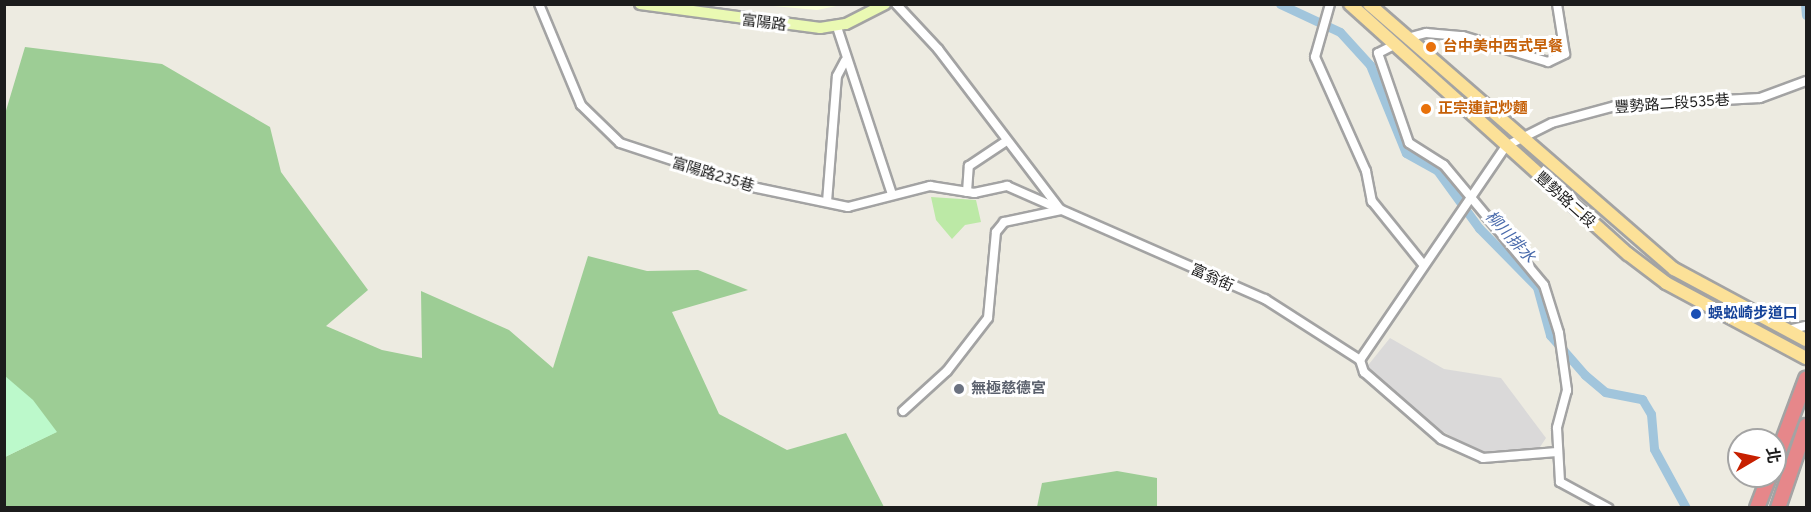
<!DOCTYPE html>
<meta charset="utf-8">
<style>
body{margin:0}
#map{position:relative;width:1811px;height:512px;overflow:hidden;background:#edebe1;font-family:Figtree,"Noto Sans TC",sans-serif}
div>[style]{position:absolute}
.residential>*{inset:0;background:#dad9d9}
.education>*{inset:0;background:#f9ffd8}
.grass>*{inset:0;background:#bce9a6}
.forest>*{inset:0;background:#9dcd95}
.park>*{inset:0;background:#bcf9cb}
.canal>*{height:9px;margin:-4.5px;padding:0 4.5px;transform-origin:4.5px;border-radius:4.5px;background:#a1c5dc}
.roads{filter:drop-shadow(2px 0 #a3a3a3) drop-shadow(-2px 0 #a3a3a3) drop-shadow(0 2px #a3a3a3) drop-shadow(0 -2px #a3a3a3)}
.street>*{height:8px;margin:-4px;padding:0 4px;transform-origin:4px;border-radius:4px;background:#fff}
.secondary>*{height:10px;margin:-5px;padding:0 5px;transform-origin:5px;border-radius:5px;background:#eaf9b3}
.primary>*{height:12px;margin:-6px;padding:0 6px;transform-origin:6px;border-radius:6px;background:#fce198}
.highway>*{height:14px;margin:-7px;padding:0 7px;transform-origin:7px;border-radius:7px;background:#e6878a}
.dots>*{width:16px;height:16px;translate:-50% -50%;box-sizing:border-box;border:3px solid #fff;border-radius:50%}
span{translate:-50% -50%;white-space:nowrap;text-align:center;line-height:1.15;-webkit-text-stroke:6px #fff;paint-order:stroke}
.street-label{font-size:15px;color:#1c1c1c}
.food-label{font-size:15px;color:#c56008;font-weight:700}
.left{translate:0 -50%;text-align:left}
.transit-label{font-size:15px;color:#164399;font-weight:700}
.worship-label{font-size:15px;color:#5b616d;font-weight:700}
.water-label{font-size:16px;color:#496aab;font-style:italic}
.frame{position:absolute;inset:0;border:6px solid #1c1c1c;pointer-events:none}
.north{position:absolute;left:1727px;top:428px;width:60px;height:60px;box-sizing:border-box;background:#fff;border:2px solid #a4a4a4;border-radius:50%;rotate:81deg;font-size:16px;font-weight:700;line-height:24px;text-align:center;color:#1c1c1c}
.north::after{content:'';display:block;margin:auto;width:21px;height:27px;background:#c72000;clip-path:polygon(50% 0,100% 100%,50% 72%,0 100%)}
</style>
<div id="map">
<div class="residential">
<div style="clip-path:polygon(1390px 338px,1444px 369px,1501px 378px,1546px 438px,1540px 447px,1484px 454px,1414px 416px,1365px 369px)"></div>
</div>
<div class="education">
<div style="clip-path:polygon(761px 5px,841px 4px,841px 5px,817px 10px)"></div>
</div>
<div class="grass">
<div style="clip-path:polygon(931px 197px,976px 200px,981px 222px,965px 225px,952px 239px,936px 220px)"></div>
</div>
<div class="forest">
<div style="clip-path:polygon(25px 47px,162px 64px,270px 127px,281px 172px,368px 290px,326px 326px,382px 350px,422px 358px,421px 291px,509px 330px,553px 368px,588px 256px,647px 271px,698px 270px,748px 290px,672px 312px,719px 414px,787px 450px,846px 433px,884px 507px,5px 508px,5px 457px,56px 432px,5px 382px,5px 114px)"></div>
<div style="clip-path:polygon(1117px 471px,1157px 478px,1157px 507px,1037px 507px,1042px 483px)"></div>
</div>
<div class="park">
<div style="clip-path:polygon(5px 376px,33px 400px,57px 432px,5px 457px)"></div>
</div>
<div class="canal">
<div style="left:1280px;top:4px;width:66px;rotate:25deg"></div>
<div style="left:1340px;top:32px;width:45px;rotate:47.7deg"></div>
<div style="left:1370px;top:65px;width:95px;rotate:67.8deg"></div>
<div style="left:1406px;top:153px;width:35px;rotate:29deg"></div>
<div style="left:1437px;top:170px;width:72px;rotate:54.1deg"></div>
<div style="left:1479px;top:228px;width:83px;rotate:45.5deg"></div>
<div style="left:1537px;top:287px;width:50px;rotate:74.8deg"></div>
<div style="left:1550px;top:335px;width:53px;rotate:48.8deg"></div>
<div style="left:1585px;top:375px;width:26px;rotate:40deg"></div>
<div style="left:1605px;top:392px;width:38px;rotate:11deg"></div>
<div style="left:1642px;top:399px;width:17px;rotate:59deg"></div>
<div style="left:1651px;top:414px;width:35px;rotate:85deg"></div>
<div style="left:1654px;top:449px;width:67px;rotate:61.5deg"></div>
<div style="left:1805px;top:4px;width:11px;rotate:85deg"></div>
</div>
<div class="roads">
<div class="street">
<div style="left:539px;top:4px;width:109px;rotate:67.4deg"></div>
<div style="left:581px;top:105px;width:54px;rotate:44.3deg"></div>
<div style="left:620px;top:143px;width:144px;rotate:18.2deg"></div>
<div style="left:757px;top:188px;width:93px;rotate:11.8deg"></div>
<div style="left:848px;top:207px;width:85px;rotate:-14.4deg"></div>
<div style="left:930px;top:186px;width:45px;rotate:9deg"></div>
<div style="left:974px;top:193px;width:34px;rotate:-12deg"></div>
<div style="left:1007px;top:186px;width:282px;rotate:23.7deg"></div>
<div style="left:1265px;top:299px;width:113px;rotate:32.7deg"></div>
<div style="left:896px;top:4px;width:62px;rotate:47deg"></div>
<div style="left:938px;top:49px;width:201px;rotate:52.7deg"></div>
<div style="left:1330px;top:4px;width:55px;rotate:105.8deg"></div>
<div style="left:1315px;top:57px;width:125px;rotate:65.9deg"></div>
<div style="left:1366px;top:171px;width:31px;rotate:79deg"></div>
<div style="left:1372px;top:201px;width:80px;rotate:51.1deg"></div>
<div style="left:837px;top:27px;width:176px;rotate:71.8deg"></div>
<div style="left:1407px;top:38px;width:20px;rotate:-15deg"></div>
<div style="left:1426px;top:33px;width:37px;rotate:5deg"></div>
<div style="left:1463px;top:36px;width:89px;rotate:17deg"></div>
<div style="left:1548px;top:62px;width:19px;rotate:-25deg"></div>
<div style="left:1565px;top:54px;width:51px;rotate:-99.1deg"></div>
<div style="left:1396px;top:44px;width:20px;rotate:153deg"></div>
<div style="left:1378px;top:53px;width:95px;rotate:71deg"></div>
<div style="left:1409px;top:143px;width:41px;rotate:32.2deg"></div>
<div style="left:1444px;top:165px;width:156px;rotate:50.2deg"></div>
<div style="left:1544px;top:285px;width:50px;rotate:72.6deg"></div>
<div style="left:1559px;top:333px;width:58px;rotate:82deg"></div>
<div style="left:1567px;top:390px;width:39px;rotate:105deg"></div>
<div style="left:1557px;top:428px;width:54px;rotate:86.8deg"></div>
<div style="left:1560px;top:482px;width:55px;rotate:28.4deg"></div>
<div style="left:967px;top:192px;width:26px;rotate:-86deg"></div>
<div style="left:969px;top:166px;width:43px;rotate:-33.7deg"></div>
<div style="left:827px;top:202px;width:126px;rotate:-85.5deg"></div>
<div style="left:837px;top:76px;width:17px;rotate:-62deg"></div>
<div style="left:1788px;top:330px;width:18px;rotate:-13deg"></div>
<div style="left:1360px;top:360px;width:259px;rotate:-55.7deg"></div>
<div style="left:1506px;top:146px;width:51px;rotate:-26.6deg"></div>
<div style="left:1552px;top:123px;width:65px;rotate:-15.1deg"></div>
<div style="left:1615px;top:106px;width:145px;rotate:-3.2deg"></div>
<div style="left:1760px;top:98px;width:49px;rotate:-20.3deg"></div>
<div style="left:1360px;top:360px;width:13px;rotate:72deg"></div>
<div style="left:1364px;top:372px;width:102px;rotate:41deg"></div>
<div style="left:1441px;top:439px;width:46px;rotate:24.3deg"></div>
<div style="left:1483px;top:458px;width:74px;rotate:-4.6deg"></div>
<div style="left:903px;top:411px;width:59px;rotate:-42.3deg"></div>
<div style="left:947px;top:371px;width:67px;rotate:-52.3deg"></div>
<div style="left:988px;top:318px;width:86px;rotate:-84.7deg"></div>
<div style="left:996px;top:232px;width:13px;rotate:-51deg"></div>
<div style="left:1004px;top:222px;width:58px;rotate:-11.9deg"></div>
</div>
<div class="secondary">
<div style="left:640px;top:4px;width:182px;rotate:7.6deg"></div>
<div style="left:820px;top:28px;width:26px;rotate:-9deg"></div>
<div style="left:846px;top:24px;width:44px;rotate:-27.1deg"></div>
</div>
<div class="primary">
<div style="left:1350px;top:4px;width:374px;rotate:42deg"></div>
<div style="left:1628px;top:254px;width:48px;rotate:37.3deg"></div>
<div style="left:1666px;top:283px;width:159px;rotate:28.2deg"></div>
<div style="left:1369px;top:4px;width:404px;rotate:41deg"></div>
<div style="left:1674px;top:269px;width:150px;rotate:28.3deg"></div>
</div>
<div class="highway">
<div style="left:1775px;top:462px;width:89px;rotate:-69.5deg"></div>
<div style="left:1757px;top:508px;width:34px;rotate:-69deg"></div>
<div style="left:1778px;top:508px;width:87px;rotate:-71.1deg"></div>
</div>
</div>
<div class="dots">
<div style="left:1431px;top:47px;background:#e8710a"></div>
<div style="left:1426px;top:109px;background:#e8710a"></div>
<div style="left:1696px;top:314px;background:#1a4fb4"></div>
<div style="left:959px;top:389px;background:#6b7280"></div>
</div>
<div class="street-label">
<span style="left:764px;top:23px;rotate:7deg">富陽路</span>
<span style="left:1672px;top:104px;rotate:-4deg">豐勢路二段535巷</span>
<span style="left:713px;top:175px;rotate:17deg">富陽路235巷</span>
<span style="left:1565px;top:200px;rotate:42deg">豐勢路二段</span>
<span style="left:1212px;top:278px;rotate:24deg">富翁街</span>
</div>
<div class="food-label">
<span class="left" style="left:1443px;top:47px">台中美中西式早餐</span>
<span class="left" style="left:1438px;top:109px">正宗連記炒麵</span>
</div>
<div class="transit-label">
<span class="left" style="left:1708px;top:314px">蜈蚣崎步道口</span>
</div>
<div class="worship-label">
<span class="left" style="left:971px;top:389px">無極慈德宮</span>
</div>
<div class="water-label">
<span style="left:1510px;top:237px;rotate:47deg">柳川排水</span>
</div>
<div class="frame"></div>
<div class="north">北</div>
</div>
